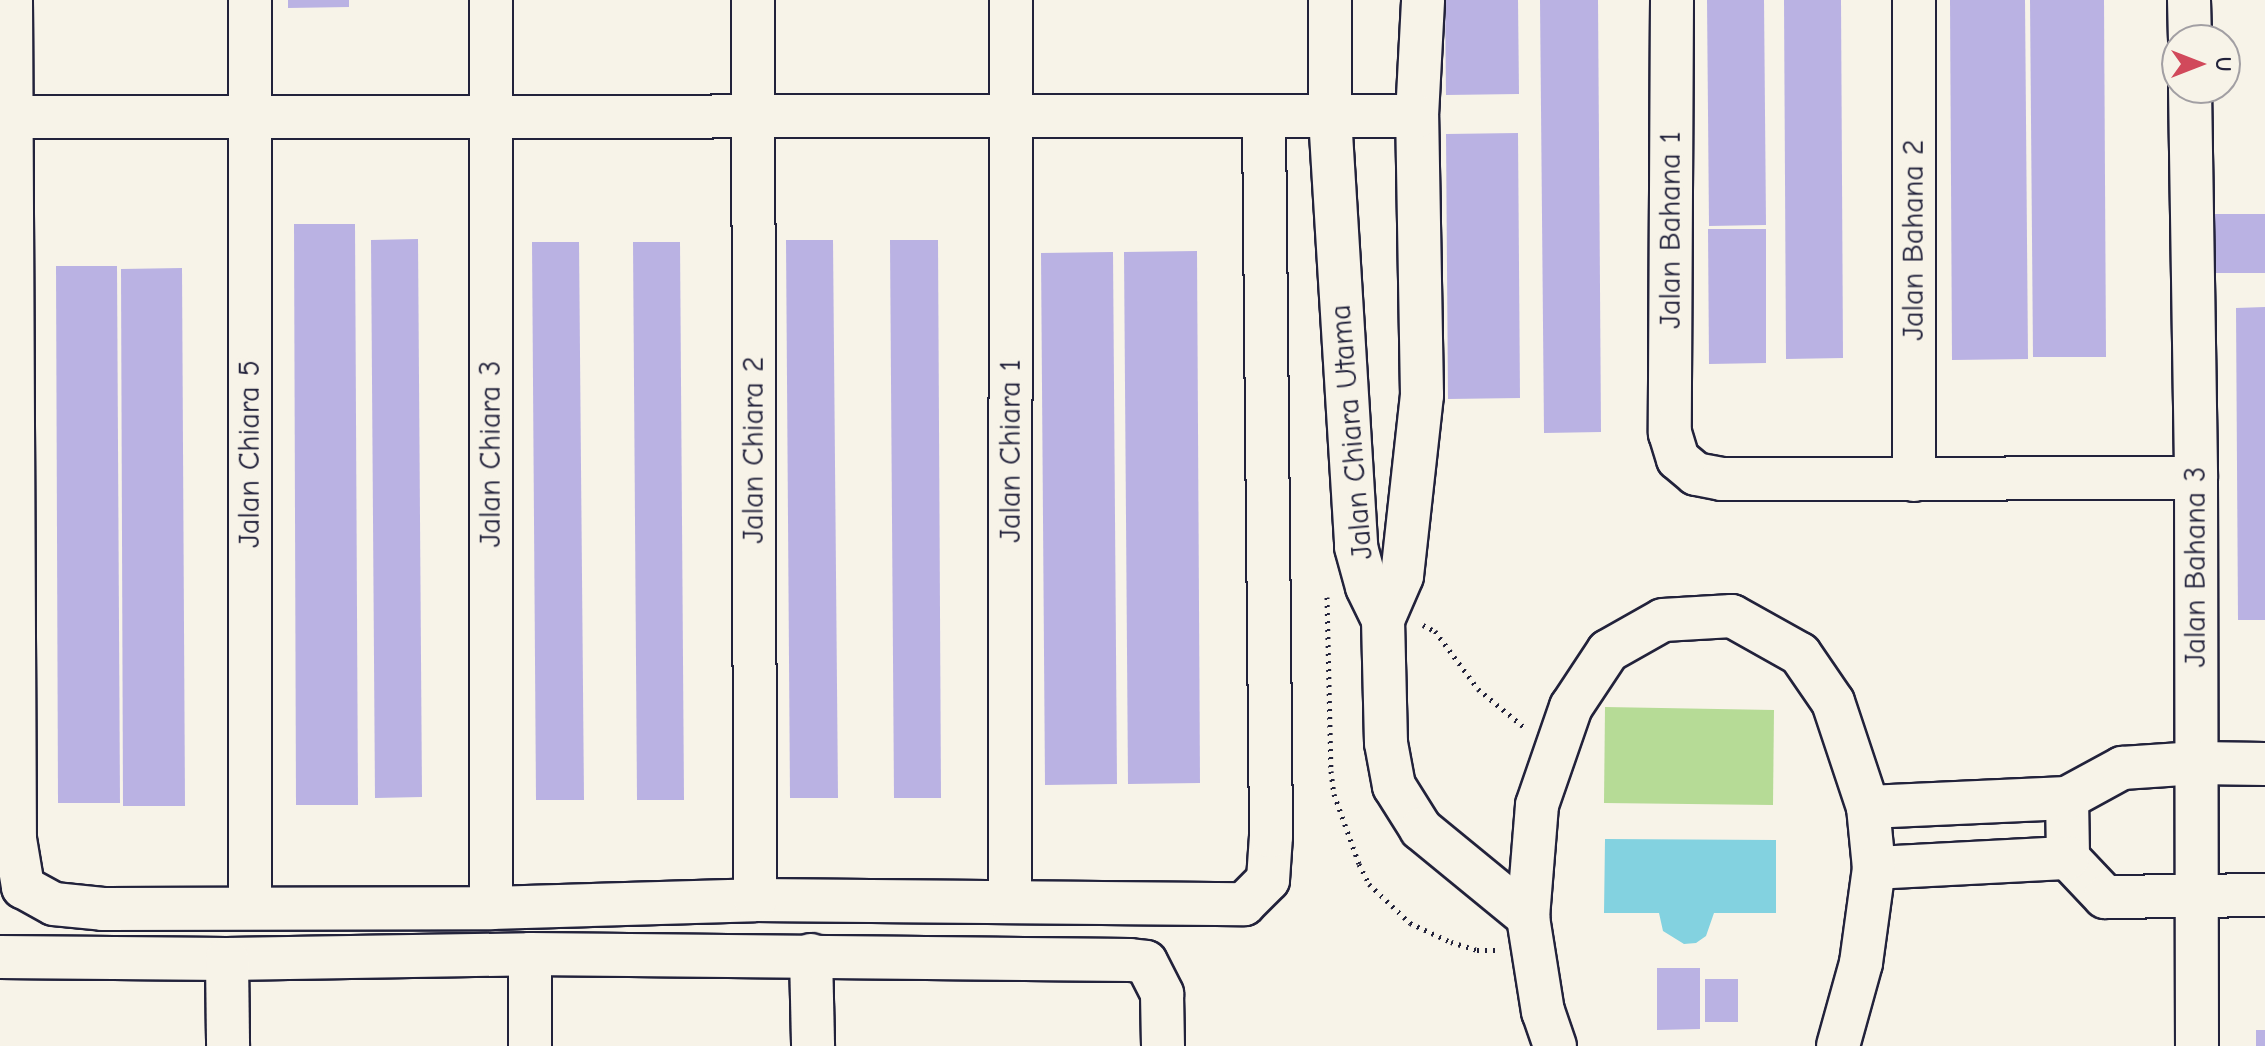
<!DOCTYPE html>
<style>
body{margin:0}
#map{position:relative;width:2265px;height:1046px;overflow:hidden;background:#f7f3e8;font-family:"Comic Neue",sans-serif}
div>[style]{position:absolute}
.green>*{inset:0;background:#b6db96}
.water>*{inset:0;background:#83d2e0}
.building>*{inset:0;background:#bab2e3}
.path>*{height:5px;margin-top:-2.5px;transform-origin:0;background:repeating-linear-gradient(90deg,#22223b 0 2px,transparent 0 8px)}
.roads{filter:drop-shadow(2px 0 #22223b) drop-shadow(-2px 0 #22223b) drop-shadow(0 2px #22223b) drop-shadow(0 -2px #22223b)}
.minor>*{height:42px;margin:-21px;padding:0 21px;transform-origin:21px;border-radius:21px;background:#f7f3e8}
span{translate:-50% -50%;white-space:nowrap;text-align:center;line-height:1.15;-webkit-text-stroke:7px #f7f3e8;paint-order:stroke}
.street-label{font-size:30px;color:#22223b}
.north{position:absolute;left:2161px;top:24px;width:80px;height:80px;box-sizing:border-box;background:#f7f3e8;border:2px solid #a29fa3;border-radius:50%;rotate:90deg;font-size:22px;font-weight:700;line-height:32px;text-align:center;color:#22223b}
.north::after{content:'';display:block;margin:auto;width:28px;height:36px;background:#d1495b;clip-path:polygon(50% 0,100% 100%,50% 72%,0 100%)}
</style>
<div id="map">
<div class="green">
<div style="clip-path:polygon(1605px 707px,1774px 710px,1773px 805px,1604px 803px)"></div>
</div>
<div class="water">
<div style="clip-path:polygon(1605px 839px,1776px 840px,1776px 913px,1714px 913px,1706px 936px,1696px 943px,1684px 944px,1663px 931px,1659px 913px,1604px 913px)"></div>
</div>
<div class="building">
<div style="clip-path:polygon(288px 0,349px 0,349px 7px,288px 8px)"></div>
<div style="clip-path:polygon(1445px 0,1518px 0,1519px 94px,1446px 95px)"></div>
<div style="clip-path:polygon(1540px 0,1598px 0,1601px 432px,1544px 433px)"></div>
<div style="clip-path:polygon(1707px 0,1764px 0,1766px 225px,1709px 226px)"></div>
<div style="clip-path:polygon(1784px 0,1841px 0,1843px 358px,1786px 359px)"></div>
<div style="clip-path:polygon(1950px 0,2025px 0,2028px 359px,1952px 360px)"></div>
<div style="clip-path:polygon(2030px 0,2104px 0,2106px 357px,2033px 357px)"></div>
<div style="clip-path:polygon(1518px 133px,1520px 398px,1448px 399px,1446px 134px)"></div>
<div style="clip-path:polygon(2214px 214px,2265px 214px,2265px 273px,2214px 273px)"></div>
<div style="clip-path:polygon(294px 224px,355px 224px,358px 805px,296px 805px)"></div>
<div style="clip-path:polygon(1708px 229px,1766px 229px,1766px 363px,1709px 364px)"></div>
<div style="clip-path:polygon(418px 239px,422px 797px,375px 798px,371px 240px)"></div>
<div style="clip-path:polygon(786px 240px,833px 240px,838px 798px,790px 798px)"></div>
<div style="clip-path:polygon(890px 240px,938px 240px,941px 798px,894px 798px)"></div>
<div style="clip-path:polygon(532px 242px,579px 242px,584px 800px,536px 800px)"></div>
<div style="clip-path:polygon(633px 242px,680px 242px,684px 800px,637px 800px)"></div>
<div style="clip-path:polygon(1197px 251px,1200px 783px,1128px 784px,1124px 252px)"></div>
<div style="clip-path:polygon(1113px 252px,1117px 784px,1045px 785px,1041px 253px)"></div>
<div style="clip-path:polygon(56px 266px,117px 266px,120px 803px,58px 803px)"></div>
<div style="clip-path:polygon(182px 268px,185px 806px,123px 806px,121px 269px)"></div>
<div style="clip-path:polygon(2265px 307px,2265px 620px,2238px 620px,2236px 308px)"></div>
<div style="clip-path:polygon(1657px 968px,1700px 968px,1700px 1029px,1657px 1030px)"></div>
<div style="clip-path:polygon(1705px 979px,1738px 979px,1738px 1022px,1705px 1022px)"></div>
<div style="clip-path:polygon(2256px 1030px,2265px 1030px,2265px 1046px,2256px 1046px)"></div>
</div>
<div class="path">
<div style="left:1327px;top:597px;width:174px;rotate:88.7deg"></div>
<div style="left:1331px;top:771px;width:23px;rotate:83deg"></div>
<div style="left:1334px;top:794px;width:74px;rotate:70.3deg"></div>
<div style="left:1359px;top:864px;width:22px;rotate:63deg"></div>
<div style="left:1369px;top:884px;width:57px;rotate:43.6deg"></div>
<div style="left:1410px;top:923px;width:45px;rotate:24.9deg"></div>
<div style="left:1451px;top:942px;width:27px;rotate:17deg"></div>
<div style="left:1477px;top:950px;width:19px"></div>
<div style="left:1423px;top:625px;width:13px;rotate:27deg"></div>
<div style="left:1435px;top:631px;width:72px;rotate:53.4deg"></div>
<div style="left:1478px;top:689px;width:60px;rotate:39.6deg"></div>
</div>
<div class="roads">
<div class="minor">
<div style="left:11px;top:0;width:839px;rotate:89.73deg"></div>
<div style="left:15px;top:839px;width:49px;rotate:80.5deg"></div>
<div style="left:23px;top:887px;width:35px;rotate:29deg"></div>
<div style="left:54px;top:904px;width:49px;rotate:5.8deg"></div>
<div style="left:103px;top:909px;width:388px;rotate:-0.1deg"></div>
<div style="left:491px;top:908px;width:264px;rotate:-1.7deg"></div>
<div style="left:755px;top:900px;width:489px;rotate:0.5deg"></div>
<div style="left:1244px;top:904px;width:34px;rotate:-45deg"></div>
<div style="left:1268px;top:880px;width:44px;rotate:-86.1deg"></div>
<div style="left:1271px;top:836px;width:719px;rotate:-90.56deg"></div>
<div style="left:250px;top:0;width:907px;rotate:90deg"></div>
<div style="left:491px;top:0;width:908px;rotate:90deg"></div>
<div style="left:753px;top:0;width:900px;rotate:89.87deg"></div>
<div style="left:1330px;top:0;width:117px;rotate:90deg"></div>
<div style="left:1330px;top:117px;width:431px;rotate:86.5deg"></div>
<div style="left:1356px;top:547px;width:41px;rotate:74.6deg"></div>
<div style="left:1367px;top:587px;width:37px;rotate:64deg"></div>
<div style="left:1383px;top:620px;width:48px;rotate:-66.6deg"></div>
<div style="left:1402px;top:576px;width:182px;rotate:-83.7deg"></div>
<div style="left:1422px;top:395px;width:279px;rotate:-91deg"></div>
<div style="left:1417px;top:116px;width:116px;rotate:-87deg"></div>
<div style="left:1672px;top:0;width:433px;rotate:90.3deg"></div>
<div style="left:1670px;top:433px;width:27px;rotate:73deg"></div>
<div style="left:1678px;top:459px;width:23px;rotate:40deg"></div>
<div style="left:1696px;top:474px;width:26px;rotate:11deg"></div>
<div style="left:1722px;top:479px;width:474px;rotate:-0.1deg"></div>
<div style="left:2189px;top:0;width:40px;rotate:88.6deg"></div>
<div style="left:2190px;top:88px;width:390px;rotate:89.1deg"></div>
<div style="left:2196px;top:478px;width:568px;rotate:89.9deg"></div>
<div style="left:0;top:117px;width:1417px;rotate:-0.04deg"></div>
<div style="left:1914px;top:480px;width:480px;rotate:-90deg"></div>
<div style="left:1383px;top:620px;width:123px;rotate:88.6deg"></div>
<div style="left:1386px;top:743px;width:44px;rotate:79.5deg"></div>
<div style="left:1394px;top:786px;width:51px;rotate:57.9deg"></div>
<div style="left:1421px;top:829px;width:139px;rotate:39.4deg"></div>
<div style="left:2067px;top:798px;width:60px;rotate:89deg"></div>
<div style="left:2068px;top:858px;width:54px;rotate:46.5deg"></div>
<div style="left:2105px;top:897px;width:160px;rotate:-0.7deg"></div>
<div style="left:1868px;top:807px;width:199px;rotate:-2.6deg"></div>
<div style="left:2067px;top:798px;width:63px;rotate:-28.6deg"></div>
<div style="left:2122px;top:768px;width:75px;rotate:-3.8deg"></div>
<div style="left:2197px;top:763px;width:68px;rotate:0.8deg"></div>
<div style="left:1874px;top:868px;width:194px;rotate:-3deg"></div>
<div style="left:1010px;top:901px;width:901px;rotate:-89.94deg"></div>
<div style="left:530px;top:954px;width:92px;rotate:90deg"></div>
<div style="left:811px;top:955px;width:91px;rotate:88.7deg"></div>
<div style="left:0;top:957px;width:227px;rotate:0.5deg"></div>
<div style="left:227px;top:959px;width:303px;rotate:-0.9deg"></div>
<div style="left:530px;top:954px;width:600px;rotate:0.57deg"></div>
<div style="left:1130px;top:960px;width:16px;rotate:7deg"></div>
<div style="left:1146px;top:962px;width:36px;rotate:63deg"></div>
<div style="left:1162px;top:994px;width:52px;rotate:88.9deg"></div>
<div style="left:227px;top:959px;width:87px;rotate:89.3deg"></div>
<div style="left:1555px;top:1046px;width:36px;rotate:-109deg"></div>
<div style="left:1543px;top:1012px;width:96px;rotate:-99deg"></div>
<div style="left:1528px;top:917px;width:112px;rotate:-85.4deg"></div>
<div style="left:1537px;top:805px;width:104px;rotate:-70.9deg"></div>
<div style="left:1571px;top:707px;width:67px;rotate:-56.5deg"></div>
<div style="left:1608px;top:651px;width:63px;rotate:-29.4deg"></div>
<div style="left:1663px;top:620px;width:69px;rotate:-3.3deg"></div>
<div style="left:1732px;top:616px;width:78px;rotate:29.2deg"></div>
<div style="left:1800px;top:654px;width:58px;rotate:55.5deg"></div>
<div style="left:1833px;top:702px;width:111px;rotate:71.6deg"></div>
<div style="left:1868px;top:807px;width:61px;rotate:84.4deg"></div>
<div style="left:1874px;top:868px;width:96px;rotate:97.8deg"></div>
<div style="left:1861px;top:963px;width:86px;rotate:105.5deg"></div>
</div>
</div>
<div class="street-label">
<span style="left:1671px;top:230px;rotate:-90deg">Jalan Bahana 1</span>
<span style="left:1914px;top:240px;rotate:-90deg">Jalan Bahana 2</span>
<span style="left:1352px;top:432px;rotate:-95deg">Jalan Chiara Utama</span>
<span style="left:754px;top:450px;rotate:-90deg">Jalan Chiara 2</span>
<span style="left:1011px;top:451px;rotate:-90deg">Jalan Chiara 1</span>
<span style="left:250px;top:454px;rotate:-90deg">Jalan Chiara 5</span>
<span style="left:491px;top:454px;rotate:-90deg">Jalan Chiara 3</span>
<span style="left:2196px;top:567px;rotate:-90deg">Jalan Bahana 3</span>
</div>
<div class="north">U</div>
</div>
